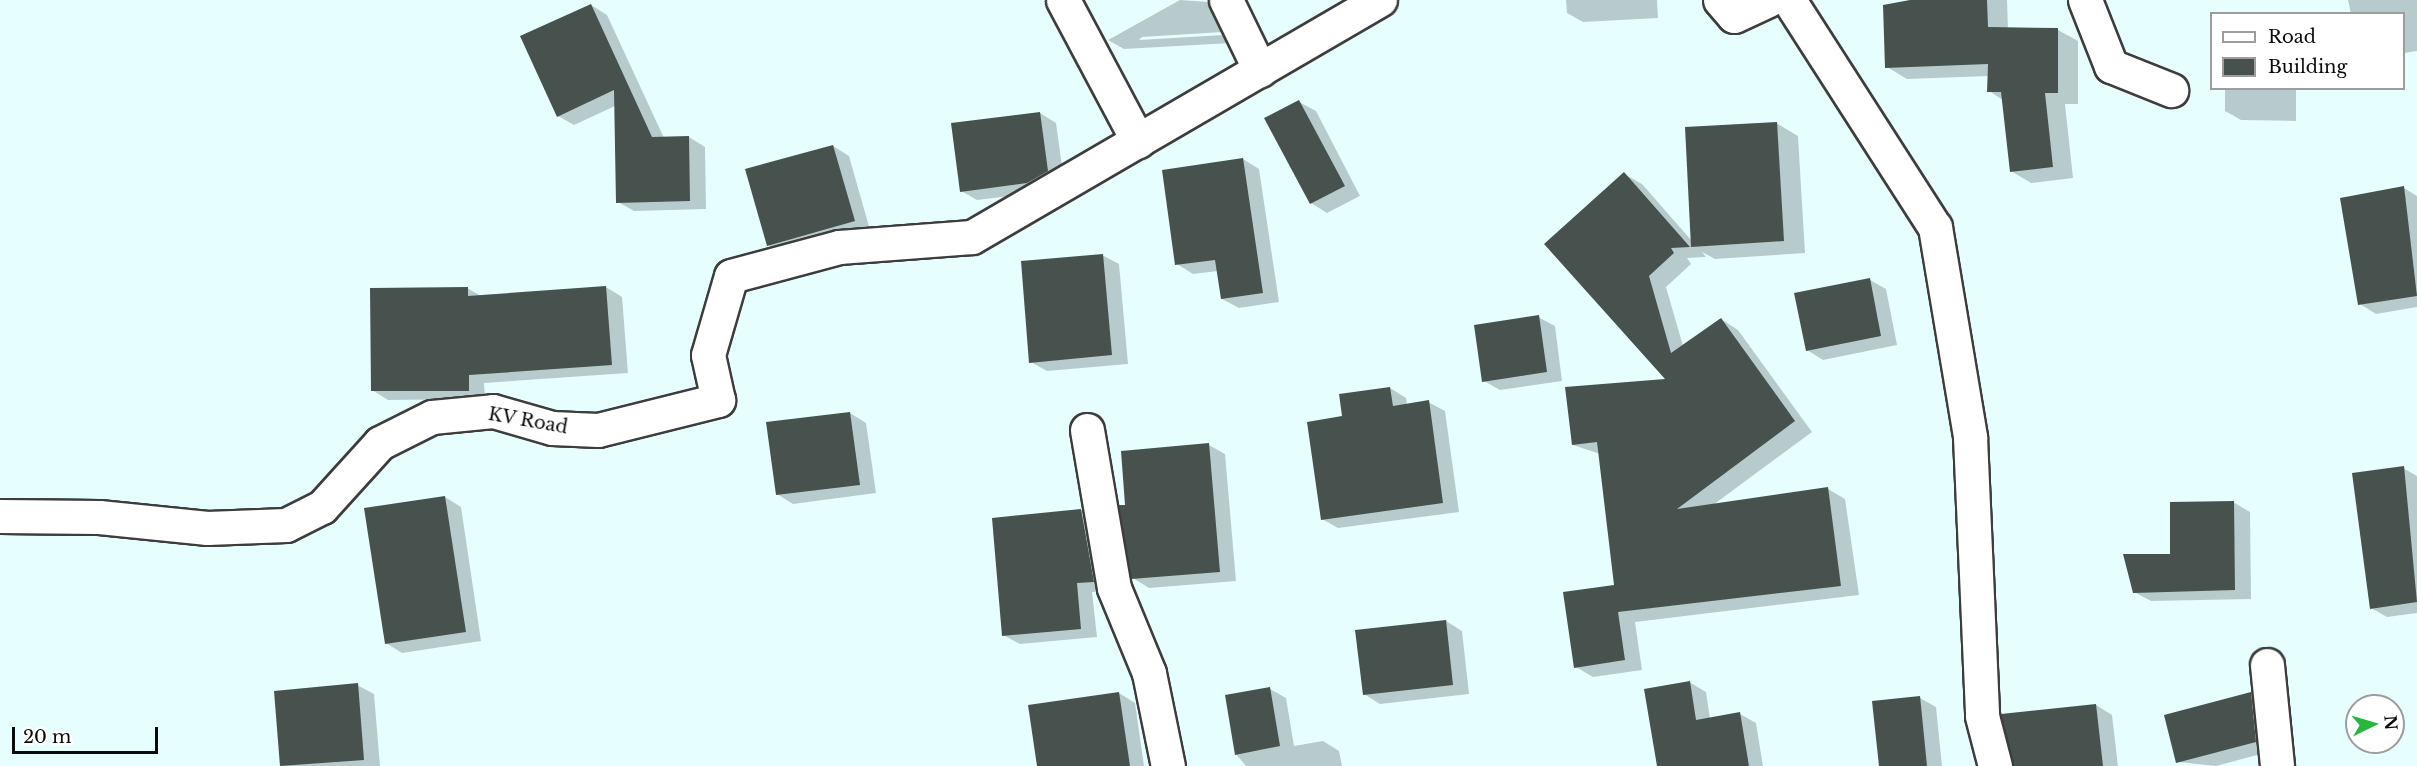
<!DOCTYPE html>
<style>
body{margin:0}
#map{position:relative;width:2417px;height:766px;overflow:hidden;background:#e7feff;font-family:"Libre Baskerville",serif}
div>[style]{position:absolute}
.shadow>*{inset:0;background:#0003}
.building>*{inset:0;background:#47524e}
.roads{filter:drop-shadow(2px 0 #3d3d3d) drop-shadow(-2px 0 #3d3d3d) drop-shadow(0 2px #3d3d3d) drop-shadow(0 -2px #3d3d3d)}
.minor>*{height:33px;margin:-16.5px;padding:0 16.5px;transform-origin:16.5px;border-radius:16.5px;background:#fff}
span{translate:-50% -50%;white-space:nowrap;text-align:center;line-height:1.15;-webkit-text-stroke:6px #fff;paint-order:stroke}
.street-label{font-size:18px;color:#0a0a0a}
.legend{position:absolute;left:2210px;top:12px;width:195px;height:78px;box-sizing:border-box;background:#fff;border:2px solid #9d9d9d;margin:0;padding:8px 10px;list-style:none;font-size:18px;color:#0a0a0a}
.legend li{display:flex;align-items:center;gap:12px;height:30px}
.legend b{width:30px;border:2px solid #9d9d9d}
.north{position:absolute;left:2345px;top:694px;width:60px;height:60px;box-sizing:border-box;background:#fff;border:2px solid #9d9d9d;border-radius:50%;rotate:85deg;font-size:16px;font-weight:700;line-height:24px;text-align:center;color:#0a0a0a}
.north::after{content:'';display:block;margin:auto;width:21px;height:27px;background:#25b73e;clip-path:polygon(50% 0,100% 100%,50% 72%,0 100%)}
.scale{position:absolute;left:12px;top:727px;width:146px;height:27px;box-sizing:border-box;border:3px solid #0a0a0a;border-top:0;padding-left:8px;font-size:18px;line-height:21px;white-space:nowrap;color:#0a0a0a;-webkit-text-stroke:4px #fff;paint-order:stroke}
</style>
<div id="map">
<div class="shadow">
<div style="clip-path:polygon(evenodd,1180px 0,1209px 2px,1231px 43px,1124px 49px,1108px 40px,1180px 0,1223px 32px,1223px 35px,1139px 40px,1142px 37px,1223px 32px)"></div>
<div style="clip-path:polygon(1566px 0,1657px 0,1658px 18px,1583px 22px,1567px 13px)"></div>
<div style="clip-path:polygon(1912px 0,2007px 0,2008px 29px,2058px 30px,2078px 41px,2078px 104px,2065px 104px,2073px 178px,2031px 183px,2011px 171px,2003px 100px,1989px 91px,1989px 76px,1907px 79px,1887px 67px)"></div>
<div style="clip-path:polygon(2348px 0,2417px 0,2417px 51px,2404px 53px,2404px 14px,2351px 14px)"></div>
<div style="clip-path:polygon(591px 5px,607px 15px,664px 138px,689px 137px,705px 147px,706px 209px,634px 211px,618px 202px,615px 106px,574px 125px,558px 116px)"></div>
<div style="clip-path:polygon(2225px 88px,2296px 88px,2296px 121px,2241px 120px,2225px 111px)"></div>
<div style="clip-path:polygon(1299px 102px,1316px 111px,1360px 196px,1327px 213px,1311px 203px,1266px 119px)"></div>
<div style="clip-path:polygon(1040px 113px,1056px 123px,1064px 181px,1044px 192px,977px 200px,961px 191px)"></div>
<div style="clip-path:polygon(1776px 123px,1798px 136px,1805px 253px,1715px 259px,1702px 252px,1706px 257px,1687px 258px,1691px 264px,1666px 287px,1683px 346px,1721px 319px,1738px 330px,1812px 432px,1713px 505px,1828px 489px,1845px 499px,1859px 595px,1635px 622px,1642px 670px,1593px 677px,1576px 667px,1615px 585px,1600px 454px,1573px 445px,1668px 380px,1624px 174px,1642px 184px,1692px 241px)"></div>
<div style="clip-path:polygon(833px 146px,849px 156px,870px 230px,784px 254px,768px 245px)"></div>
<div style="clip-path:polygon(1243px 159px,1259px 169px,1279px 302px,1239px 308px,1222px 299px,1218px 271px,1193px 274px,1177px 264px)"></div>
<div style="clip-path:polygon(2404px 188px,2417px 196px,2417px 307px,2376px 314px,2360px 304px)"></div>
<div style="clip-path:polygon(1102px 255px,1119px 264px,1128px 364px,1047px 371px,1031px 362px)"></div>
<div style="clip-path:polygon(1870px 280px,1886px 289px,1897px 345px,1823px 360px,1807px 350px)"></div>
<div style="clip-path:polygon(606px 287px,622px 297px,628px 373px,484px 383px,485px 399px,388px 400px,372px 390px,467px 288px,481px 296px)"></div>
<div style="clip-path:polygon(1538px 317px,1555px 326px,1562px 381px,1500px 390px,1484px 381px)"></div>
<div style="clip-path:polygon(1390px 388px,1406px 398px,1407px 405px,1428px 402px,1445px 411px,1459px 512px,1338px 528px,1322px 519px,1344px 418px)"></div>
<div style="clip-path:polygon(850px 413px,866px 423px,876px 493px,793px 504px,777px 494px)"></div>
<div style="clip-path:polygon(1209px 445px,1225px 454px,1236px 581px,1149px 588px,1133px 578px,1127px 506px)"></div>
<div style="clip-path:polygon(2403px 468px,2417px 476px,2417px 613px,2387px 617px,2371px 608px)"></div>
<div style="clip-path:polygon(445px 497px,461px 507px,481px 641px,402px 653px,386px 643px)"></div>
<div style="clip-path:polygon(2233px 502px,2250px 512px,2251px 599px,2151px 601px,2134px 592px)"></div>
<div style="clip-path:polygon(1081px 510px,1097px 520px,1110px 591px,1092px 592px,1097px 637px,1020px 644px,1003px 635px)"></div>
<div style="clip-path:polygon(1446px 621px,1462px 631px,1469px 694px,1380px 704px,1364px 694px)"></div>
<div style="clip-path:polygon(1689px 682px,1706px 692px,1710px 719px,1740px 714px,1756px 723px,1763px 766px,1659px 766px)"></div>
<div style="clip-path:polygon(357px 685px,374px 694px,380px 766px,282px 766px,275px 692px)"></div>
<div style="clip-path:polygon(1270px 689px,1286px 698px,1294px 746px,1323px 741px,1339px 751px,1342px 766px,1246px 766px,1236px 754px)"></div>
<div style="clip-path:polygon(1119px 693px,1135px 703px,1144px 766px,1039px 766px)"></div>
<div style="clip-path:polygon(2251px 694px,2267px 703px,2272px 751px,2216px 766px,2178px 762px)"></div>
<div style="clip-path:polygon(1920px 698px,1936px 707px,1942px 766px,1880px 766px)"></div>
<div style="clip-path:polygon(2096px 705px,2112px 715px,2118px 766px,2014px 766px)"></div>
</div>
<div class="building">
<div style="clip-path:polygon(1910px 0,1987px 0,1988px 27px,2058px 28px,2058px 93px,2045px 93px,2053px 167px,2010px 172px,2001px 92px,1987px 92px,1988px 64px,1885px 68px,1883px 5px)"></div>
<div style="clip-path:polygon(591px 4px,652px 137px,689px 136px,690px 201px,616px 203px,614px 90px,557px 117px,520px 36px)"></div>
<div style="clip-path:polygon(1299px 100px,1345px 186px,1310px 204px,1264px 118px)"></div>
<div style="clip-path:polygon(1040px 112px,1048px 171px,1027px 183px,960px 192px,951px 123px)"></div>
<div style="clip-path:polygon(1777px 122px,1784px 241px,1691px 247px,1685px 127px)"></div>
<div style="clip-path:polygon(833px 145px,855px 221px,767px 246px,745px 169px)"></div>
<div style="clip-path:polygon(1243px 158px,1263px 293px,1221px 299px,1215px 260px,1175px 265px,1162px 170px)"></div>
<div style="clip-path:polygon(1624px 172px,1690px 247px,1671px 248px,1674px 253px,1649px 276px,1671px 353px,1721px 318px,1795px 421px,1677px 509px,1828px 487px,1841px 586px,1618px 612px,1625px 660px,1574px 668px,1563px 592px,1614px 585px,1597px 442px,1572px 445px,1565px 387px,1665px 379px,1544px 244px)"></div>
<div style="clip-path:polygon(2404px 186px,2417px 296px,2358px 305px,2340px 198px)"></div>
<div style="clip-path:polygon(1103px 254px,1112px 355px,1029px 363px,1021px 261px)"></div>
<div style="clip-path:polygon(1870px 278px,1881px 336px,1806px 351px,1794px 293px)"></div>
<div style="clip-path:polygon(606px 286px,612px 365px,469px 375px,469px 391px,371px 391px,370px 288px,468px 287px,468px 296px)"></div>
<div style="clip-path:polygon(1539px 315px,1547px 372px,1482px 382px,1474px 325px)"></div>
<div style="clip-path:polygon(1390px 387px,1393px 406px,1429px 400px,1443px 503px,1321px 520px,1307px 422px,1342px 416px,1339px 394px)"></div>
<div style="clip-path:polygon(850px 412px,860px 485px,776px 495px,766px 422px)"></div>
<div style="clip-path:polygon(1209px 443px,1220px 572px,1131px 579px,1119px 505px,1125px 505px,1121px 451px)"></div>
<div style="clip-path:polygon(2404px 466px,2417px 602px,2370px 609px,2352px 473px)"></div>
<div style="clip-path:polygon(445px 496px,466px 632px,385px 644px,364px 508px)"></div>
<div style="clip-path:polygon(2234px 501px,2235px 590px,2133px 593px,2123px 554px,2170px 554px,2170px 502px)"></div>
<div style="clip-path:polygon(1081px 509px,1094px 582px,1077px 583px,1081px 629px,1002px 636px,992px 518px)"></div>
<div style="clip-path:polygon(1446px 620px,1453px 685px,1363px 695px,1355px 630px)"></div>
<div style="clip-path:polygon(1690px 681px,1696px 720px,1740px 712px,1749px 766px,1657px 766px,1644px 689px)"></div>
<div style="clip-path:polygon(358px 683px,364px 760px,280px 766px,274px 691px)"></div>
<div style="clip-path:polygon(1270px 687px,1280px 746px,1235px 755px,1225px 695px)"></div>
<div style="clip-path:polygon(1119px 692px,1130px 766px,1037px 766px,1028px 705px)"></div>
<div style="clip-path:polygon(2251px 692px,2256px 742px,2176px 763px,2164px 715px)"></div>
<div style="clip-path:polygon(1920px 696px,1927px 766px,1879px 766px,1872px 701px)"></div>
<div style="clip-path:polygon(2096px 704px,2103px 766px,2013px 766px,2001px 714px)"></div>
</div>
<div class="roads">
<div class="minor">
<div style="left:1063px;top:0;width:160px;rotate:62deg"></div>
<div style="left:1226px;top:0;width:78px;rotate:64.1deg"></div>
<div style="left:1720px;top:0;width:21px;rotate:49deg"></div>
<div style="left:1734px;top:16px;width:38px;rotate:-25deg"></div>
<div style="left:1789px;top:0;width:270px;rotate:57.3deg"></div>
<div style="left:1935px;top:227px;width:213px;rotate:80.5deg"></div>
<div style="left:1970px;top:437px;width:279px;rotate:87.5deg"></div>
<div style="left:1982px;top:716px;width:52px;rotate:75.4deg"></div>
<div style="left:2085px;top:0;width:71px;rotate:68.5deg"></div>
<div style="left:2111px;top:66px;width:65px;rotate:21.8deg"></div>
<div style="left:1087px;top:430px;width:160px;rotate:80.3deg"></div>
<div style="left:1114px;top:588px;width:92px;rotate:67.6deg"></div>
<div style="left:1149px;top:673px;width:95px;rotate:78.5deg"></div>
<div style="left:0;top:516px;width:99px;rotate:0.6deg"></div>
<div style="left:99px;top:517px;width:109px;rotate:5.8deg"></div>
<div style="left:207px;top:528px;width:79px;rotate:-2.2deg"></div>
<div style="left:286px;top:525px;width:40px;rotate:-26.6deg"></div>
<div style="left:322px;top:507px;width:86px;rotate:-47.8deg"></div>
<div style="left:380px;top:443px;width:58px;rotate:-26.6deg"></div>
<div style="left:432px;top:417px;width:61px;rotate:-5.6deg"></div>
<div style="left:493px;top:411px;width:61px;rotate:16.1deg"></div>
<div style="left:552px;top:428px;width:46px;rotate:2.5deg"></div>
<div style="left:598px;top:430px;width:124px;rotate:-14deg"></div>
<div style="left:718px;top:400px;width:46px;rotate:-102.5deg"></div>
<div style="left:708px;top:355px;width:82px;rotate:-73.8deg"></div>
<div style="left:731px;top:276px;width:112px;rotate:-15deg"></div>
<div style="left:839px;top:247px;width:133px;rotate:-4.3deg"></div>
<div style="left:972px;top:237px;width:472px;rotate:-30.2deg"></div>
<div style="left:2267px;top:665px;width:101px;rotate:84.3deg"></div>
</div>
</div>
<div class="street-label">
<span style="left:528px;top:421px;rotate:10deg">KV Road</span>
</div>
<ul class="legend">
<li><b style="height:8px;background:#fff"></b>Road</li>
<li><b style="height:16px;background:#47524e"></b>Building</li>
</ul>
<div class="north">N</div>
<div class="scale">20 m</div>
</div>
